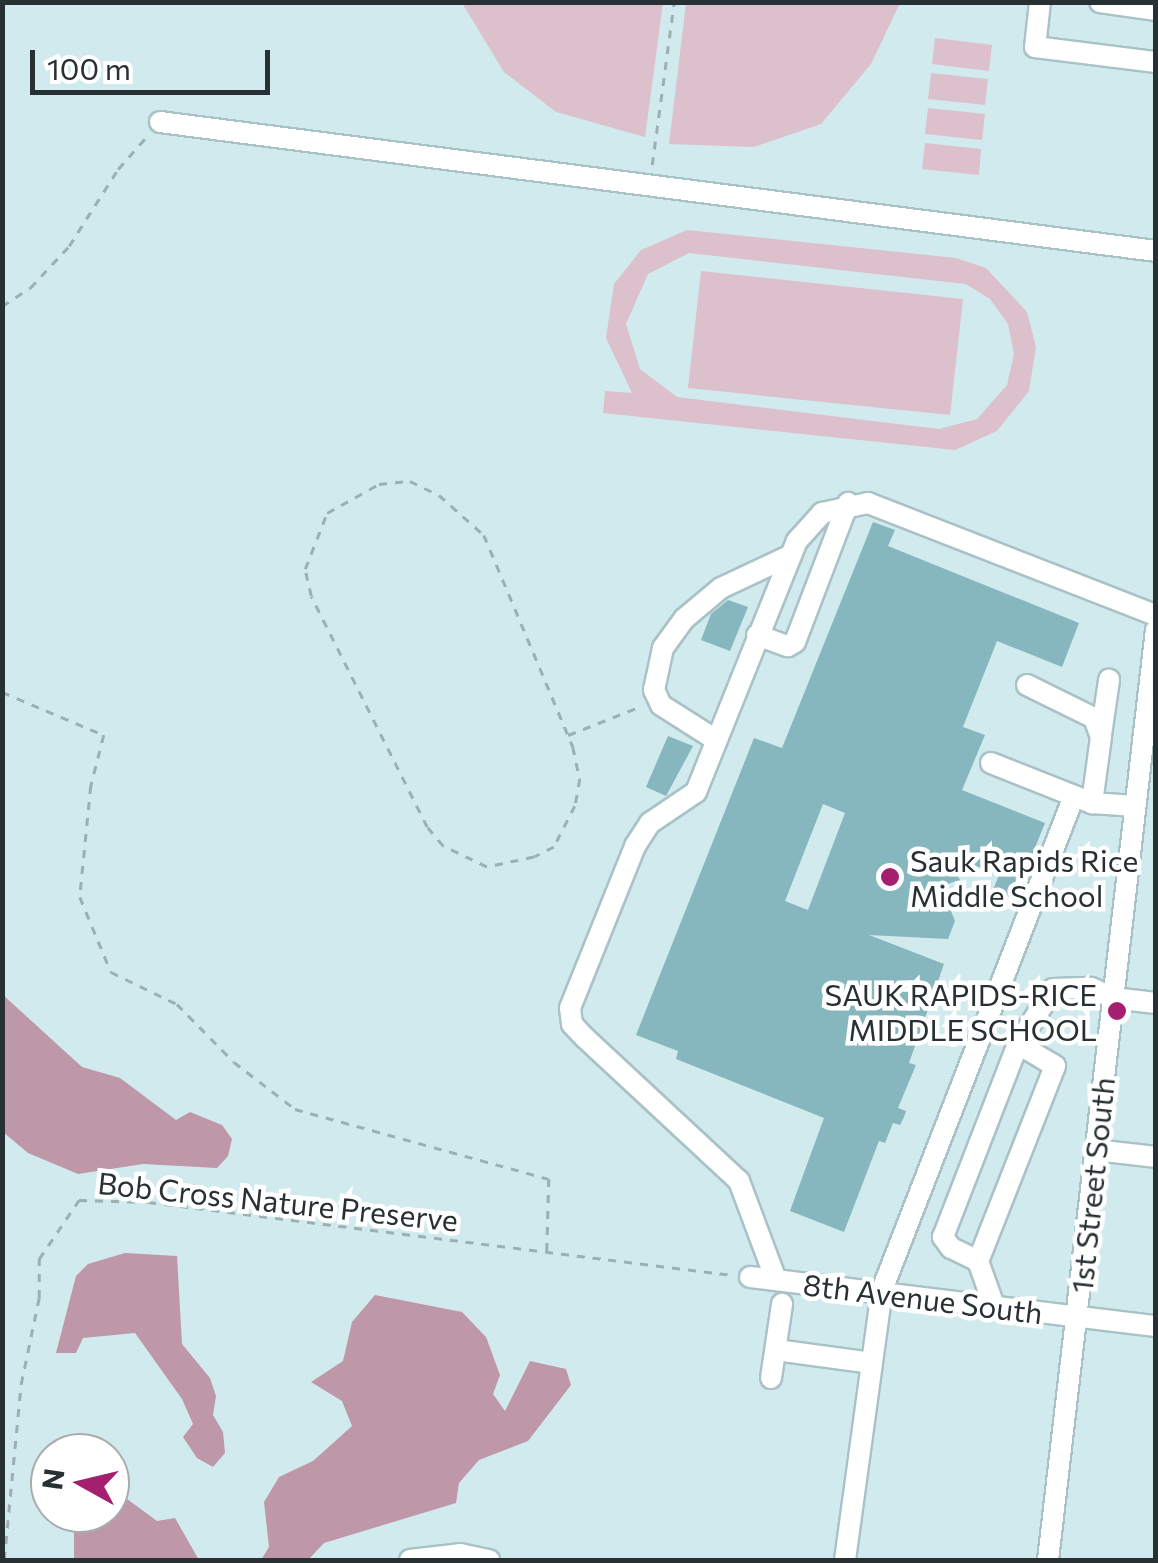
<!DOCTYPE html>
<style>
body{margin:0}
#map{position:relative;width:1158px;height:1563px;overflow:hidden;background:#d1eaee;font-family:Commissioner,sans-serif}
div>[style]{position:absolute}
.green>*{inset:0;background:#dcc0cc}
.water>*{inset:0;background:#be97a8}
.building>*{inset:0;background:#86b6be}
.path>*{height:2.5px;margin-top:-1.25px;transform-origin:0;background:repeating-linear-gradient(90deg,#9cb0b4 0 8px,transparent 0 16px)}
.roads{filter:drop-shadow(2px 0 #a9c2c6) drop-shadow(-2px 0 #a9c2c6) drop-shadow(0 2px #a9c2c6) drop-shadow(0 -2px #a9c2c6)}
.minor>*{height:20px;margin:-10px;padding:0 10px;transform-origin:10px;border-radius:10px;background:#fff}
.dots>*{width:28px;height:28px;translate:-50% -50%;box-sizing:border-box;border:5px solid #fff;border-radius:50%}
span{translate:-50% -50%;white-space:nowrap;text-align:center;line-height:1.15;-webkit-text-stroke:9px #fff;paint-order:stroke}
.poi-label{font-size:30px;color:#273032}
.left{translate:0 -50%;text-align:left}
.right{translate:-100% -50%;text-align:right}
.street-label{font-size:30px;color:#273032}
.frame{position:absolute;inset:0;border:5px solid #273032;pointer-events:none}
.north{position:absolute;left:30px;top:1433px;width:100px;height:100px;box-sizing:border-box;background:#fff;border:2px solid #a9acad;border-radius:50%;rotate:278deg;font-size:28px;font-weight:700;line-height:40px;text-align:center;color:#273032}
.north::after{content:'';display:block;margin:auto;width:35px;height:45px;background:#a4206e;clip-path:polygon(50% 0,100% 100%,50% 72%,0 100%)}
.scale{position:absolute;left:30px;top:50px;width:240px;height:45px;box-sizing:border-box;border:5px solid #273032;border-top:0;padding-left:12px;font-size:30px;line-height:35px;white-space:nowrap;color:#273032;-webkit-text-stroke:8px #fff;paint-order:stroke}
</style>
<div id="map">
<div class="green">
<div style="clip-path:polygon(462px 3px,663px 3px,645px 137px,556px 112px,504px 72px)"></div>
<div style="clip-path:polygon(686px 3px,686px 2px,900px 3px,871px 64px,821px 124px,754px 147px,669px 144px)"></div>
<div style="clip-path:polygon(935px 38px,992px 45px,989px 71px,932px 64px)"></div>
<div style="clip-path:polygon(931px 73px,988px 79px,985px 105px,928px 99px)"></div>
<div style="clip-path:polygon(928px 108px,985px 114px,982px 140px,925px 134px)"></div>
<div style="clip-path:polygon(925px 143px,981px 149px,979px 175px,922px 169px)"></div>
<div style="clip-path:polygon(evenodd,687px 230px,956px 258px,986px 268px,1027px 312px,1036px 347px,1029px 391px,997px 431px,955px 450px,603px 413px,605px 391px,632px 393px,606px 338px,614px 284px,641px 250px,687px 230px,689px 253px,966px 284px,990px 299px,1008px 324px,1014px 354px,1007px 385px,977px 419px,939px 429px,677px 397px,640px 369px,626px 324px,648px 274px,689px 253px)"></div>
<div style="clip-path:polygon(701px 271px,963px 299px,950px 415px,688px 388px)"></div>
</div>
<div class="water">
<div style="clip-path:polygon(2px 994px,82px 1067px,120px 1078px,176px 1120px,190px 1112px,222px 1125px,232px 1139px,228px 1156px,217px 1168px,143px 1164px,78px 1174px,28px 1153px,3px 1132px)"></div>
<div style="clip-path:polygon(125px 1253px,177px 1256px,182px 1344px,210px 1378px,216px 1396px,213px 1415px,223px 1432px,225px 1453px,213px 1467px,197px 1458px,183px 1437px,193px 1424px,182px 1399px,135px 1333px,83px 1338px,76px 1353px,56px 1353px,76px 1276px,88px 1264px)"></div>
<div style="clip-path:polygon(375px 1295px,462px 1312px,486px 1337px,500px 1375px,493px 1394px,505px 1411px,530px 1361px,566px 1369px,571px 1385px,528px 1441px,479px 1460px,459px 1483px,456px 1503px,324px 1543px,308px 1560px,261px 1560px,269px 1547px,264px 1502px,279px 1477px,313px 1461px,352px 1426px,342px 1401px,311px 1382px,343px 1361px,352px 1322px)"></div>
<div style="clip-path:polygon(112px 1498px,127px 1499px,157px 1521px,175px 1518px,199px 1560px,74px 1560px,74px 1528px,91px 1513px,110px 1513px)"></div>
</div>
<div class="building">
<div style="clip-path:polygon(evenodd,873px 522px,895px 530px,888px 546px,1079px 623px,1062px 667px,997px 641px,963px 727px,985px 735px,962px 790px,1045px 823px,1014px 899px,993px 890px,999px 875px,946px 854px,960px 880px,941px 886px,955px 921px,948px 939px,869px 935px,944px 964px,909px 1063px,916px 1065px,898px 1108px,906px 1111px,904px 1117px,900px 1125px,893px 1123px,885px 1143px,879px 1141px,844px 1232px,790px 1211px,824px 1118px,676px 1059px,678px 1051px,636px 1035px,754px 738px,782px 748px,873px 522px,823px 804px,845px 813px,808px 910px,785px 901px,823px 804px)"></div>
<div style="clip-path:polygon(728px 600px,748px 607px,730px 651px,701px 640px,711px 614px)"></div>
<div style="clip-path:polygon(668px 736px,693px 746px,666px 796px,646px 787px)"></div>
</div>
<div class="path">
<div style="left:652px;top:165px;width:164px;rotate:-82.3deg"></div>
<div style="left:2px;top:306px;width:33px;rotate:-33deg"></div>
<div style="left:30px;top:288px;width:57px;rotate:-47.1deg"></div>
<div style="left:69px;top:246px;width:91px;rotate:-57.5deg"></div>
<div style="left:118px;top:169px;width:47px;rotate:-48.5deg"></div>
<div style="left:410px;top:481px;width:32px;rotate:26deg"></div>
<div style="left:439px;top:495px;width:60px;rotate:41.6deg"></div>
<div style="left:484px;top:535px;width:230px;rotate:67.2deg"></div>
<div style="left:573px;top:747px;width:33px;rotate:78deg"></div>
<div style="left:580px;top:779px;width:27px;rotate:100deg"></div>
<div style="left:575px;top:806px;width:46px;rotate:117.1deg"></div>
<div style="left:554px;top:847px;width:22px;rotate:153deg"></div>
<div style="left:534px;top:857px;width:48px;rotate:168deg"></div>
<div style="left:487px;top:867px;width:49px;rotate:-154.5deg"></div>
<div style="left:443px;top:846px;width:25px;rotate:-130deg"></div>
<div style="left:427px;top:827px;width:258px;rotate:-116.7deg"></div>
<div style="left:311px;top:596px;width:28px;rotate:-103deg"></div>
<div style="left:305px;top:569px;width:60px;rotate:-68.6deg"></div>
<div style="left:327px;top:513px;width:60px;rotate:-29.1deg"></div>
<div style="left:379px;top:484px;width:31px;rotate:-6deg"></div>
<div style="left:2px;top:692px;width:111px;rotate:22.9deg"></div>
<div style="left:104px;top:735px;width:53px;rotate:104.3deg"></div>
<div style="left:91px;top:786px;width:112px;rotate:95.7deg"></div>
<div style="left:80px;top:897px;width:81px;rotate:67.5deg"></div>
<div style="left:111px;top:972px;width:73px;rotate:25.9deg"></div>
<div style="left:177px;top:1004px;width:81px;rotate:45.5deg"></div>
<div style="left:234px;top:1062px;width:77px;rotate:37.6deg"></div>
<div style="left:295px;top:1109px;width:263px;rotate:15.4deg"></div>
<div style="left:549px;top:1179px;width:72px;rotate:91.6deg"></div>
<div style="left:568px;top:735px;width:76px;rotate:-21.5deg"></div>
<div style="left:4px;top:1560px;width:177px;rotate:-84.5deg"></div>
<div style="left:21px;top:1384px;width:88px;rotate:-78.2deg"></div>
<div style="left:39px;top:1298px;width:39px;rotate:-90deg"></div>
<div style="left:39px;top:1259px;width:71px;rotate:-55.9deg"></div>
<div style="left:79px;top:1200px;width:69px;rotate:1.7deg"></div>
<div style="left:148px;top:1202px;width:589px;rotate:7.13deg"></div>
</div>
<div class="roads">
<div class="minor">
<div style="left:1040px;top:2px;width:45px;rotate:96.3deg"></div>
<div style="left:1035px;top:47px;width:122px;rotate:7.1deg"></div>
<div style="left:1100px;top:2px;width:57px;rotate:8.1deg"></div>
<div style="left:160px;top:122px;width:1004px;rotate:7.38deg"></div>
<div style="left:757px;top:635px;width:33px;rotate:20deg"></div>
<div style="left:788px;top:646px;width:8px;rotate:-30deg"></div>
<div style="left:795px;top:642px;width:149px;rotate:-69.1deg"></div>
<div style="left:1027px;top:685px;width:75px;rotate:26.2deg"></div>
<div style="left:1094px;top:718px;width:20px;rotate:70deg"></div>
<div style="left:1101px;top:737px;width:67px;rotate:97.8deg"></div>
<div style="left:1101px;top:735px;width:56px;rotate:-81.7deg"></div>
<div style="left:716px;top:740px;width:65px;rotate:-147.5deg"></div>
<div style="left:661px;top:705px;width:17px;rotate:-115deg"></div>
<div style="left:654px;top:690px;width:43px;rotate:-77.9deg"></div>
<div style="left:663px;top:648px;width:36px;rotate:-54deg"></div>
<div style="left:684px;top:619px;width:48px;rotate:-40deg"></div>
<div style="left:721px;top:588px;width:77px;rotate:-25.2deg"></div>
<div style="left:991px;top:763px;width:109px;rotate:21.6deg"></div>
<div style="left:1092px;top:803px;width:43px;rotate:4deg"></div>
<div style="left:1018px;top:1044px;width:65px;rotate:-57.5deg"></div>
<div style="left:1053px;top:989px;width:38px;rotate:-2deg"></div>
<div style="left:1091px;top:988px;width:24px;rotate:24deg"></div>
<div style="left:1113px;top:998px;width:43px;rotate:6.6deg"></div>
<div style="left:1095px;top:1150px;width:61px;rotate:6.5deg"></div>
<div style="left:978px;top:1261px;width:30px;rotate:-154deg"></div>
<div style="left:951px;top:1248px;width:14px;rotate:-126deg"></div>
<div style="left:943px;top:1237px;width:207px;rotate:-68.8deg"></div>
<div style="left:1018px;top:1044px;width:43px;rotate:30.7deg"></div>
<div style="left:1055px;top:1066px;width:210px;rotate:111.5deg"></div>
<div style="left:978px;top:1261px;width:48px;rotate:70.4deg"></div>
<div style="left:750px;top:1277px;width:409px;rotate:6.9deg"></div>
<div style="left:776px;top:1280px;width:106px;rotate:-110.5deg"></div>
<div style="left:739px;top:1181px;width:210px;rotate:-137.1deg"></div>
<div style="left:585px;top:1038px;width:19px;rotate:-133deg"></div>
<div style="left:572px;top:1024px;width:16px;rotate:-97deg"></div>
<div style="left:570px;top:1008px;width:175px;rotate:-68.1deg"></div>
<div style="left:635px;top:846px;width:27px;rotate:-57deg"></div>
<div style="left:650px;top:823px;width:55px;rotate:-34deg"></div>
<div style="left:696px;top:792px;width:271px;rotate:-68.1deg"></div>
<div style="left:797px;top:541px;width:38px;rotate:-48deg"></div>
<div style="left:822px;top:513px;width:47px;rotate:-12.3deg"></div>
<div style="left:868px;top:503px;width:309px;rotate:21.3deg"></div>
<div style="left:776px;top:1350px;width:97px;rotate:7.7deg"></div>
<div style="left:771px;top:1378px;width:75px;rotate:-81.5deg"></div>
<div style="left:410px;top:1560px;width:50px;rotate:-6.8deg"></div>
<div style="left:460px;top:1554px;width:30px;rotate:12deg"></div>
<div style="left:845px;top:1560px;width:273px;rotate:-82.2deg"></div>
<div style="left:882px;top:1290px;width:530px;rotate:-68.76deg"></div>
<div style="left:1048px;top:1560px;width:936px;rotate:-83.38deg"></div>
</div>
</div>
<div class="dots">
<div style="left:890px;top:877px;background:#a4206e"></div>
<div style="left:1117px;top:1011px;background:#a4206e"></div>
</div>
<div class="poi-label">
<span class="left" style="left:910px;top:877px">Sauk Rapids Rice<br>Middle School</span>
<span class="right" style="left:1097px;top:1011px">SAUK RAPIDS-RICE<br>MIDDLE SCHOOL</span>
</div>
<div class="street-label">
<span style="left:1092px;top:1185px;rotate:-84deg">1st Street South</span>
<span style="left:278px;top:1201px;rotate:6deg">Bob Cross Nature Preserve</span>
<span style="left:923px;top:1298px;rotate:7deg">8th Avenue South</span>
</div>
<div class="frame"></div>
<div class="north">N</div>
<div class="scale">100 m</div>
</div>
